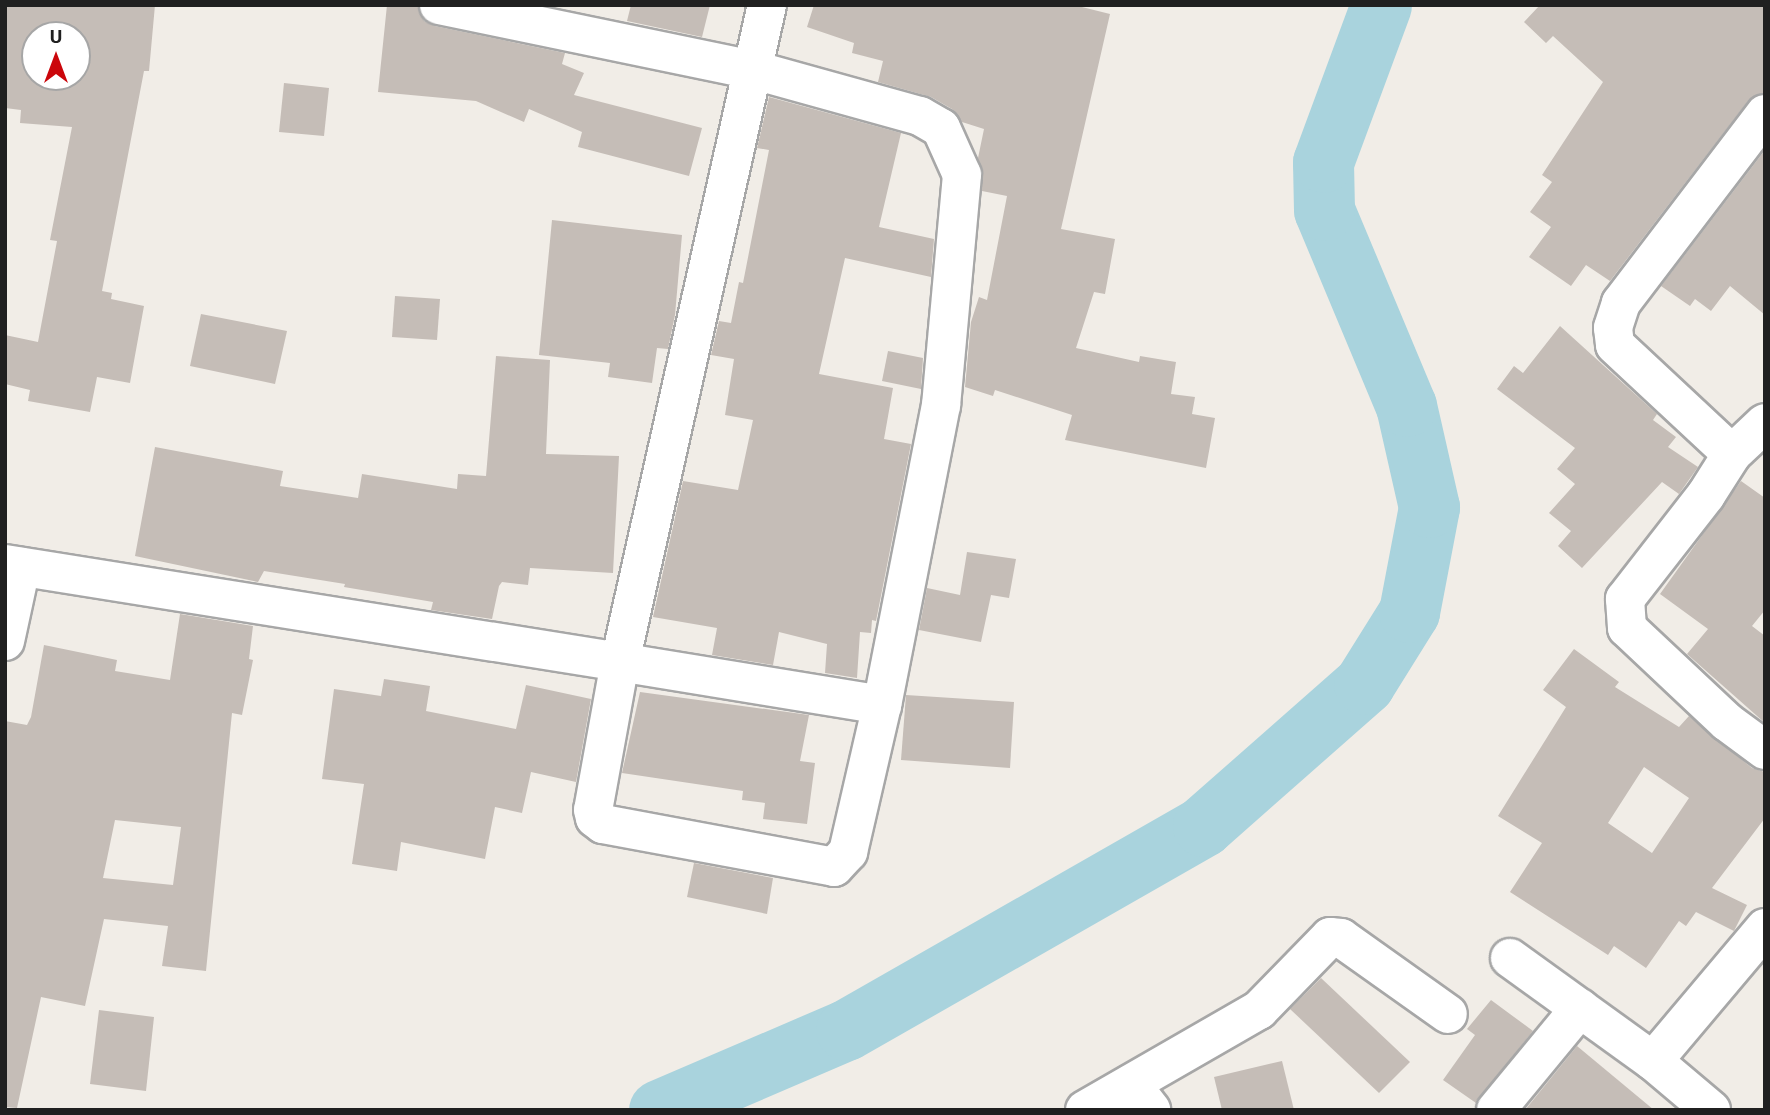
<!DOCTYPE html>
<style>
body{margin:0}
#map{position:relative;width:1770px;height:1115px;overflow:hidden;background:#f1ede7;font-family:Roboto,sans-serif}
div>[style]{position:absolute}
.river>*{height:61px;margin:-30.5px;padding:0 30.5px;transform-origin:30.5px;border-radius:30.5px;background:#a9d3dd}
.building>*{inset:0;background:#c5bdb7}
.roads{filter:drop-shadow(2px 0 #a7a7a7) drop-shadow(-2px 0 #a7a7a7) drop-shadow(0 2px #a7a7a7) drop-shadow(0 -2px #a7a7a7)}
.minor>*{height:38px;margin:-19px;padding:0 19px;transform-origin:19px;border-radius:19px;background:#fff}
span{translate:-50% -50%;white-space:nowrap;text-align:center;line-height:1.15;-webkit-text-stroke:5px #fff;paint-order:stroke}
.frame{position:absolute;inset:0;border:7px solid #202020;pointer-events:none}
.north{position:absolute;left:21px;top:21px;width:70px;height:70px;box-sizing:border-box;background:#fff;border:2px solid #a6a6a6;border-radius:50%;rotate:0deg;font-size:19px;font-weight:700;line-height:28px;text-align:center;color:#202020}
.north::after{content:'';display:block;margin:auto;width:24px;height:32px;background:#cb060b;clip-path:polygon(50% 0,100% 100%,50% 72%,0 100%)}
</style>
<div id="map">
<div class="river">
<div style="left:659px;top:1110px;width:203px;rotate:-23.2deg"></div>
<div style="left:846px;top:1030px;width:411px;rotate:-29.7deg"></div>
<div style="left:1203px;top:826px;width:215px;rotate:-41.4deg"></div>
<div style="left:1364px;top:684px;width:85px;rotate:-58deg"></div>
<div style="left:1409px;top:612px;width:107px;rotate:-79.2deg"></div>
<div style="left:1429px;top:507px;width:104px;rotate:-102.8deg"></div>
<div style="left:1406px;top:406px;width:212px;rotate:-112.7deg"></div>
<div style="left:1324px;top:210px;width:48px;rotate:-91.2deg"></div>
<div style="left:1323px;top:162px;width:167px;rotate:-69.7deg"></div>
</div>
<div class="building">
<div style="clip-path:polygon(evenodd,5px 5px,155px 5px,149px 71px,144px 71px,102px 291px,112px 293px,111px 299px,144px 306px,130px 383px,97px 377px,90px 412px,28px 401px,30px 390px,5px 384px,5px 335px,38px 342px,57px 241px,50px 240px,72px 127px,20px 123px,21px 110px,5px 108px,5px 5px,35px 35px,77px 35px,77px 77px,35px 77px,35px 35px)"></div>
<div style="clip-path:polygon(387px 5px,418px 6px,424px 21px,435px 26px,565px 53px,562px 64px,584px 73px,574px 95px,702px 128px,689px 176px,578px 147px,582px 132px,529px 109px,524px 122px,476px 101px,378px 92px)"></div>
<div style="clip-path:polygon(631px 5px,710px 5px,702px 37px,627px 21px)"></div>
<div style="clip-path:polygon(814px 5px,1074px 5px,1110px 14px,1061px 229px,1115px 239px,1105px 294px,1094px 292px,1076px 348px,1139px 362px,1140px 356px,1176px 362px,1171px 394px,1195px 397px,1192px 414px,1215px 418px,1206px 468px,1065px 440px,1072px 415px,995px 390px,993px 396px,965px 387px,971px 322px,979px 297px,987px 300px,1007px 196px,982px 191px,978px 158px,984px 129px,962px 122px,952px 109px,931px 97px,878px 82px,883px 61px,852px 53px,854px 43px,807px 27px)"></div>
<div style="clip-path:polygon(1540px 5px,1765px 5px,1765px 93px,1748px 101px,1610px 281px,1586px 265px,1571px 286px,1529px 257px,1551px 227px,1530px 212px,1552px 182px,1542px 175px,1603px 82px,1553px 36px,1546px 43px,1524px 22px)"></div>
<div style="clip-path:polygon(284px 83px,329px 88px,324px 136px,279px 132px)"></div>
<div style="clip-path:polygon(769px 97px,901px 133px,879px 227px,934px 239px,931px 277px,845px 258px,819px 374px,893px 388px,884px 439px,911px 444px,876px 621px,872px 620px,871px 633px,860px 632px,857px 678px,825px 673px,827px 644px,779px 632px,773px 665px,712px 655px,717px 628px,653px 617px,683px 481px,738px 490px,753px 420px,725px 415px,734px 359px,711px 355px,719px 321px,731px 323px,739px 282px,743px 283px,769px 150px,757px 148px)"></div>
<div style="clip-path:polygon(1765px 150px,1765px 315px,1730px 286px,1711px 311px,1695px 299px,1690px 306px,1661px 286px)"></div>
<div style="clip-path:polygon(552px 220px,682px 235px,675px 315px,668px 349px,657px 348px,652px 383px,608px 377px,610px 363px,539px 355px)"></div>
<div style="clip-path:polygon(395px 296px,440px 299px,437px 340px,392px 337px)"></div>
<div style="clip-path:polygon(201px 314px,287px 331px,275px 384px,190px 366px)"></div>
<div style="clip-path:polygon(1560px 326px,1657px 414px,1653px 420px,1676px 437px,1668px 447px,1698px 467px,1679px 494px,1662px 482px,1582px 568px,1558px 546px,1571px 531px,1549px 513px,1575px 484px,1557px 469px,1575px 448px,1497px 389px,1514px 366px,1523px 373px)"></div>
<div style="clip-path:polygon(888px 351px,923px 358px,921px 389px,882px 381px)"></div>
<div style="clip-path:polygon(496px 356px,550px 360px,546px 454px,619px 456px,613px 573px,530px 568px,528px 585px,502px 582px,499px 586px,492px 619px,431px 610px,433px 602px,344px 587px,345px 584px,264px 571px,258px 582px,135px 556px,155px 447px,283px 471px,280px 486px,358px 498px,362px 474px,457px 489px,458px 474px,486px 476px)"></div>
<div style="clip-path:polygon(1741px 481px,1765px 498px,1765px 610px,1752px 626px,1765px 636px,1765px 723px,1687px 654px,1708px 629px,1660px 594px)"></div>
<div style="clip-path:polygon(967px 552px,1016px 559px,1009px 598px,991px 595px,981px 642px,919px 630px,927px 588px,960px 595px)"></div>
<div style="clip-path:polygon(evenodd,180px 614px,253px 626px,249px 659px,253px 660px,242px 715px,232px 713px,206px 971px,162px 966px,168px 926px,104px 919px,85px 1006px,41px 997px,17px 1108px,5px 1107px,5px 721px,27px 725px,31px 717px,44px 645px,117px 660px,115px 671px,170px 680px,180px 614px,115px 820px,181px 827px,173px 885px,103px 878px,115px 820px)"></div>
<div style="clip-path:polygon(evenodd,1574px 649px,1619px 682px,1615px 687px,1679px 727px,1689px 716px,1752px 768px,1765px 772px,1765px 818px,1712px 888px,1747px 905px,1734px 931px,1696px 912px,1686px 926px,1679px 921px,1646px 968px,1614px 946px,1608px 955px,1510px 892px,1542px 843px,1498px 816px,1566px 707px,1543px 690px,1574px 649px,1644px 767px,1689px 798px,1652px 853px,1608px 823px,1644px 767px)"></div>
<div style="clip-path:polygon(384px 679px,430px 686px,426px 711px,516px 729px,526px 685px,591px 699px,576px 782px,531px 772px,522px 813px,495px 807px,485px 859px,401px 842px,397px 871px,352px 864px,364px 784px,322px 779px,334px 689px,381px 696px)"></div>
<div style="clip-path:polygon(640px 692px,809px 715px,800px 761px,815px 763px,807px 824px,763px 819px,765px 803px,742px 800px,743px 791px,622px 773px)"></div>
<div style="clip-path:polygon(906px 695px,1014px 702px,1010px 768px,901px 760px)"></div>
<div style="clip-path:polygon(694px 863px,773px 878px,767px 914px,687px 897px)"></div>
<div style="clip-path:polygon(1321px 978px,1410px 1062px,1379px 1093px,1290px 1009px)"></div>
<div style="clip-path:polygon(1491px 1000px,1533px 1031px,1476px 1103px,1443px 1080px,1475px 1035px,1467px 1029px)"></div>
<div style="clip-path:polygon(99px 1010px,154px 1017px,146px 1091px,90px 1084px)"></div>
<div style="clip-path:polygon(1577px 1046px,1654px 1110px,1525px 1110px)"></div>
<div style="clip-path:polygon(1282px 1061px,1294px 1110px,1222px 1110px,1214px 1077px)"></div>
</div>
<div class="roads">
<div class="minor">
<div style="left:439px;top:5px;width:322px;rotate:11.7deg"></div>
<div style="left:754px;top:70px;width:172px;rotate:15.5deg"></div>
<div style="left:920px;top:116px;width:24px;rotate:30deg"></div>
<div style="left:941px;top:128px;width:51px;rotate:65.9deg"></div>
<div style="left:962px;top:175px;width:231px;rotate:95.2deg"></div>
<div style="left:941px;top:405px;width:306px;rotate:101.1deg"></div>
<div style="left:882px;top:705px;width:266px;rotate:-170.7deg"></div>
<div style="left:620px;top:662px;width:150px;rotate:100.3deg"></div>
<div style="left:593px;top:810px;width:8px;rotate:76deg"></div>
<div style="left:595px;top:818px;width:10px;rotate:37deg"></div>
<div style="left:603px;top:824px;width:235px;rotate:10.5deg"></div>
<div style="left:834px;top:867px;width:21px;rotate:-47deg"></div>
<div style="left:848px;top:852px;width:151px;rotate:-77deg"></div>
<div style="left:1765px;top:114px;width:238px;rotate:127.3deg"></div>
<div style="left:1621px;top:303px;width:26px;rotate:108deg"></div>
<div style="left:1613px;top:328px;width:17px;rotate:83deg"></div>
<div style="left:1615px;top:345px;width:160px;rotate:43deg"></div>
<div style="left:1732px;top:454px;width:49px;rotate:122.4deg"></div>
<div style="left:1706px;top:495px;width:132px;rotate:127.9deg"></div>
<div style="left:1625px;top:599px;width:29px;rotate:86deg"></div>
<div style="left:1627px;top:628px;width:137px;rotate:43.2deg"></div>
<div style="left:1727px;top:722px;width:47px;rotate:36.4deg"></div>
<div style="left:1732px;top:454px;width:45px;rotate:-43.2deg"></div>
<div style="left:5px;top:564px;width:623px;rotate:9.05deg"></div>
<div style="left:620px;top:662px;width:673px;rotate:-77.39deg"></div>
<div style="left:5px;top:641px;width:76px;rotate:-77.8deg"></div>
<div style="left:1510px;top:958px;width:176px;rotate:35.8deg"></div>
<div style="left:1653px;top:1061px;width:76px;rotate:40.2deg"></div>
<div style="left:1653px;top:1061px;width:174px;rotate:-49.9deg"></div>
<div style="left:1131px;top:1084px;width:33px;rotate:52deg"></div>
<div style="left:1085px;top:1110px;width:201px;rotate:-29.9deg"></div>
<div style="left:1259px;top:1010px;width:102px;rotate:-45.8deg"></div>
<div style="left:1330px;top:937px;width:11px;rotate:5deg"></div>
<div style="left:1341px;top:938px;width:131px;rotate:35.4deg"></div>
<div style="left:1496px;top:1110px;width:132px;rotate:-50.5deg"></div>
</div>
</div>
<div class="frame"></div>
<div class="north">U</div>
</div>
